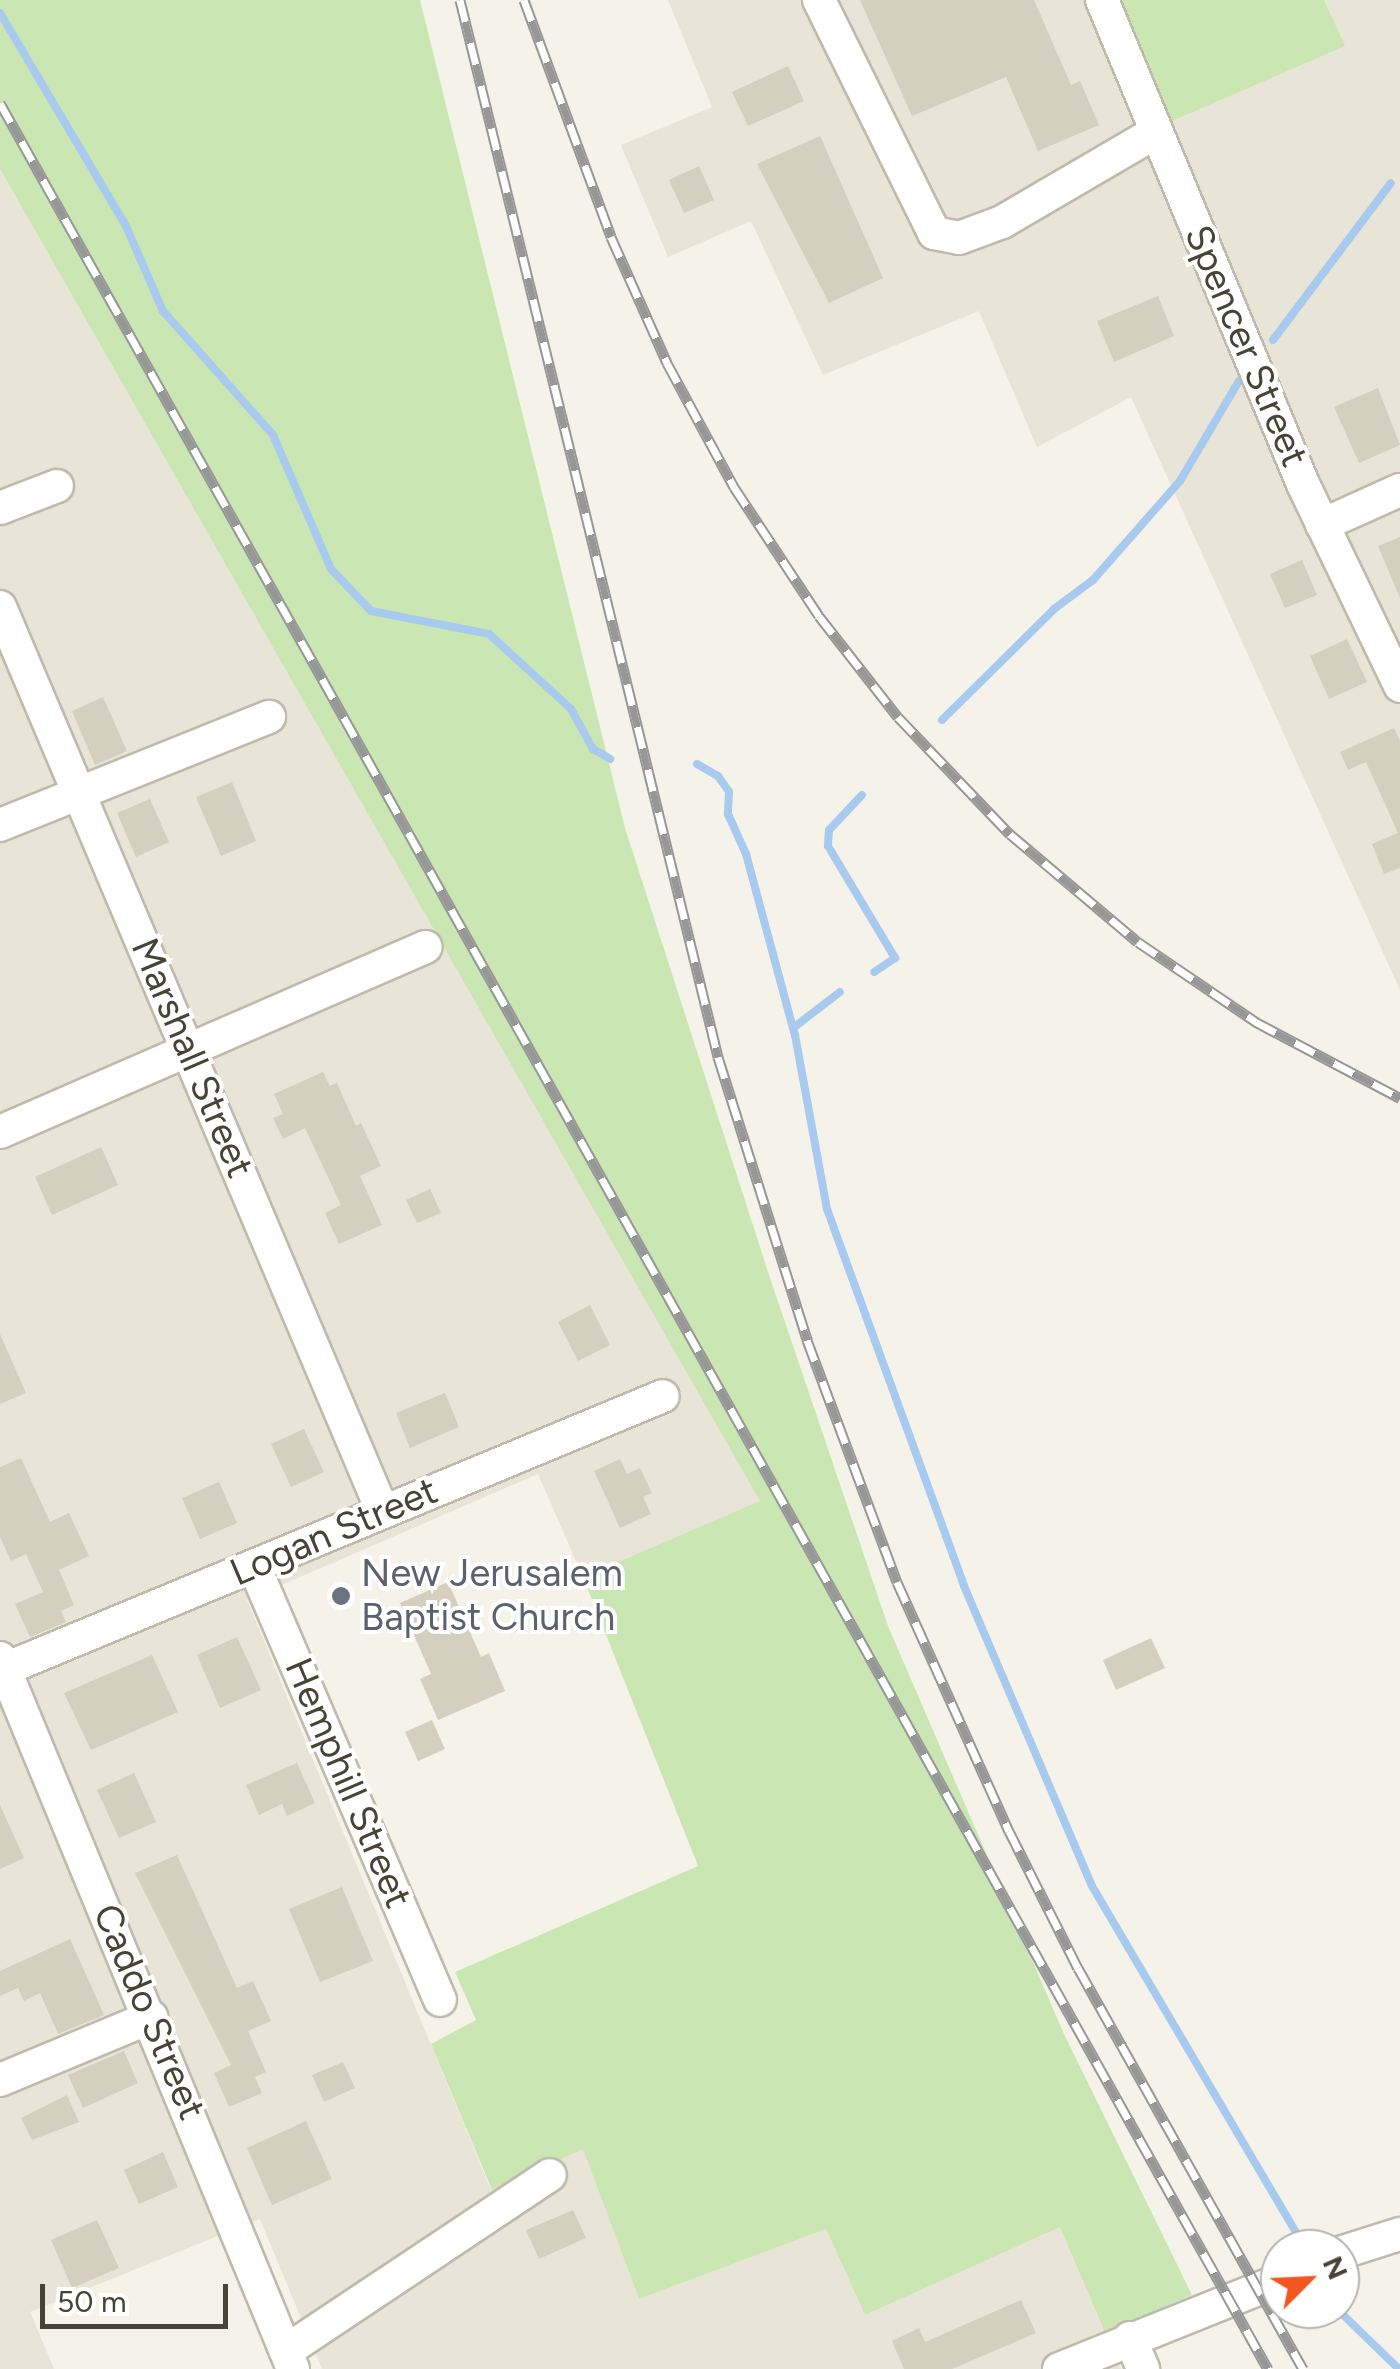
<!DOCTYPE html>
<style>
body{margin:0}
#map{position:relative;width:1400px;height:2369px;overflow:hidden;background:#f4f2e9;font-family:Figtree,sans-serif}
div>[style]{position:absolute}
.residential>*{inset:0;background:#e8e4d7}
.green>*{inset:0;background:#cae7b3}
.stream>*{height:8px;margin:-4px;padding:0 4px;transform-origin:4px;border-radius:4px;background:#a8caee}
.building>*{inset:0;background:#d5cfbf}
.roads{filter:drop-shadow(2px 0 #bfbaac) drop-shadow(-2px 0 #bfbaac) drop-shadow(0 2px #bfbaac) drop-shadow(0 -2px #bfbaac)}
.minor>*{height:32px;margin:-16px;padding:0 16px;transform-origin:16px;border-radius:16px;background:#fff}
.rail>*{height:11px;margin-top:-5.5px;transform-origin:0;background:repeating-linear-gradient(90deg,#fff 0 22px,#979797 0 44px);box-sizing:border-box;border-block:2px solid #979797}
.dots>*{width:28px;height:28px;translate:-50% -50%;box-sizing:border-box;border:5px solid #fff;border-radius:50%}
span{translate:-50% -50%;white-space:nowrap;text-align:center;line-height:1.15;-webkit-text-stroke:8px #fff;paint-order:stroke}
.street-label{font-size:38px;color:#474337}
.worship-label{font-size:38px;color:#5b616d}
.left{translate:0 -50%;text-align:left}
.north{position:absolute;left:1260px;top:2229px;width:100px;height:100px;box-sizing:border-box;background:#fff;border:2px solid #b5b4af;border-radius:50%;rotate:66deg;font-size:28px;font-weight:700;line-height:40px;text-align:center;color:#474337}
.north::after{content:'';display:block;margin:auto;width:35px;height:45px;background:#f35721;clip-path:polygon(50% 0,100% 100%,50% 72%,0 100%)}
.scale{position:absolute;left:40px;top:2284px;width:188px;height:45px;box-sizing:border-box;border:5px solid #474337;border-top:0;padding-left:12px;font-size:30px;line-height:35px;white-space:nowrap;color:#474337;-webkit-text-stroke:8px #fff;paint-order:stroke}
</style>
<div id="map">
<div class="residential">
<div style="clip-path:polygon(668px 0,1400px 0,1400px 990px,1131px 397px,1037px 447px,979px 311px,823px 375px,751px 221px,668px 257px,621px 145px,712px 107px)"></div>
<div style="clip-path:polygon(0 169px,761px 1501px,583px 1577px,538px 1474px,247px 1600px,491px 2190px,583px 2148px,639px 2299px,826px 2229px,865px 2315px,1061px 2226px,1121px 2369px,322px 2369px,260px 2219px,30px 2312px,54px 2369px,0 2369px)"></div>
</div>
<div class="green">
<div style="clip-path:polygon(0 0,420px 0,625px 828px,769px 1275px,888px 1626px,1064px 2034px,1192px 2295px,1105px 2332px,1060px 2227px,865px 2315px,826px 2229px,639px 2299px,583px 2149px,492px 2190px,431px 2044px,476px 2020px,455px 1972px,698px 1866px,583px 1577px,760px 1501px,0 169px)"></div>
<div style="clip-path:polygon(1120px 0,1324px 0,1345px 46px,1172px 121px)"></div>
</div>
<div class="stream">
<div style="left:0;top:13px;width:247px;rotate:59.4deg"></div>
<div style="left:126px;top:226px;width:93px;rotate:66.5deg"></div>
<div style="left:163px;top:311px;width:166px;rotate:48.4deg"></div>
<div style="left:273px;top:435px;width:146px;rotate:66.6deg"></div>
<div style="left:331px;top:569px;width:58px;rotate:46.4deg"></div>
<div style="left:371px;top:611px;width:120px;rotate:11deg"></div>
<div style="left:489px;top:634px;width:111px;rotate:42.4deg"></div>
<div style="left:571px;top:709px;width:46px;rotate:61.2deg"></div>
<div style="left:593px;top:749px;width:20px;rotate:30deg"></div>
<div style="left:1273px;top:340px;width:196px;rotate:-53.1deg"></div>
<div style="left:942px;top:720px;width:158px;rotate:-44.7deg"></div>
<div style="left:1054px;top:609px;width:49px;rotate:-36.6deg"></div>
<div style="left:1093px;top:580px;width:132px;rotate:-48.7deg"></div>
<div style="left:1180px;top:481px;width:116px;rotate:-59.5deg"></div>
<div style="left:697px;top:764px;width:24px;rotate:30deg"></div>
<div style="left:718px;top:776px;width:19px;rotate:55deg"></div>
<div style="left:729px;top:792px;width:22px;rotate:93deg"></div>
<div style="left:728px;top:814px;width:44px;rotate:65.8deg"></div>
<div style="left:746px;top:854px;width:188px;rotate:74.9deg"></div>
<div style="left:795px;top:1035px;width:177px;rotate:79.6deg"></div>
<div style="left:827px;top:1209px;width:401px;rotate:70deg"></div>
<div style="left:964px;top:1586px;width:326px;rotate:66.9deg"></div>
<div style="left:1092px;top:1886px;width:421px;rotate:59.5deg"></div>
<div style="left:862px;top:795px;width:48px;rotate:133.3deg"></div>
<div style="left:829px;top:830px;width:16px;rotate:94deg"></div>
<div style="left:828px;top:846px;width:131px;rotate:59.1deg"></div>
<div style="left:895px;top:958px;width:25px;rotate:146deg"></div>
<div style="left:793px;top:1028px;width:59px;rotate:-37.5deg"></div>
<div style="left:1337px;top:2309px;width:86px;rotate:44.1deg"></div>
</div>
<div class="building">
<div style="clip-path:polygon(860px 0,1034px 0,1071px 85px,1080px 81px,1099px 125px,1038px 151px,1006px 77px,912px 116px)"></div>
<div style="clip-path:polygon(788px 66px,804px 101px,748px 126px,732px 92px)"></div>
<div style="clip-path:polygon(820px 136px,883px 278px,829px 303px,757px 164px)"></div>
<div style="clip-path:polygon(699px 166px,714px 200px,684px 213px,669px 180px)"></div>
<div style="clip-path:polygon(1158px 296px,1174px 336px,1114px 362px,1097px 321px)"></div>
<div style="clip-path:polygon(1378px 388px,1400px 445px,1359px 463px,1334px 407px)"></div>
<div style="clip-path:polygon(1400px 537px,1400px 598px,1378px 546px)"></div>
<div style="clip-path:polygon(1302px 560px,1317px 595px,1285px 608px,1270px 574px)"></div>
<div style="clip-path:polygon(1347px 639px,1367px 682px,1329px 699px,1310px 656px)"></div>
<div style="clip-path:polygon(103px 697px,127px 751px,95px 765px,72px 711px)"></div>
<div style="clip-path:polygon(1394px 728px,1400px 741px,1400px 868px,1384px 874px,1372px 844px,1398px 833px,1366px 762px,1348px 770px,1340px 752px)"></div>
<div style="clip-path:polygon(232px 782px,256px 841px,221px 856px,196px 797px)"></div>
<div style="clip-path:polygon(150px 799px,169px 842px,136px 857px,117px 813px)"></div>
<div style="clip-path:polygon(323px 1072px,330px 1086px,337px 1083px,356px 1126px,361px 1123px,381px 1166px,360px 1176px,382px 1225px,339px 1244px,325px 1213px,341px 1205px,305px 1128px,283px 1139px,273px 1118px,283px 1114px,274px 1094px)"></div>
<div style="clip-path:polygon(101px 1147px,118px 1185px,52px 1215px,35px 1177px)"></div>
<div style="clip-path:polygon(430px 1189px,441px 1213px,417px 1223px,406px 1200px)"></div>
<div style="clip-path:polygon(590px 1305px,610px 1345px,578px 1361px,558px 1322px)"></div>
<div style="clip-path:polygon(0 1334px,26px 1393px,0 1404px)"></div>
<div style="clip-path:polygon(445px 1393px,459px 1427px,410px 1448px,396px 1413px)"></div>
<div style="clip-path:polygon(304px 1429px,324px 1472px,291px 1487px,271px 1444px)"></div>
<div style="clip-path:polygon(21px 1458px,50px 1522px,69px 1513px,89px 1556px,59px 1570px,74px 1605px,61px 1611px,66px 1622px,30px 1637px,15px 1604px,43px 1592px,26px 1554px,11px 1561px,0 1537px,0 1467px)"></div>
<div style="clip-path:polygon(620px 1459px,627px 1474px,640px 1468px,652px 1493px,643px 1497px,651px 1514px,620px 1528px,594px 1471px)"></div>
<div style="clip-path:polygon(219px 1482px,237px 1523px,200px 1539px,182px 1498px)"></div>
<div style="clip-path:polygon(448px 1582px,481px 1657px,489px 1653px,505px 1691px,438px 1720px,420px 1679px,431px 1674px,400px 1603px)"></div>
<div style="clip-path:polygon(237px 1637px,261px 1690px,220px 1708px,197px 1655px)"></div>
<div style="clip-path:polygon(1151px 1638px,1165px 1668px,1116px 1690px,1103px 1660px)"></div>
<div style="clip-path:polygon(152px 1655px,178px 1712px,91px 1750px,64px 1693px)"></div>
<div style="clip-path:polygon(432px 1720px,445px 1749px,418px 1761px,405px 1732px)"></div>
<div style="clip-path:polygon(297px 1763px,315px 1803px,287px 1816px,282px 1804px,259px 1815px,246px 1785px)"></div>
<div style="clip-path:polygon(134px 1773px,156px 1822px,119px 1838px,97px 1790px)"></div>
<div style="clip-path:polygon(0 1805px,24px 1858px,0 1869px)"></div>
<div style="clip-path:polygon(177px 1855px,237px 1988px,253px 1981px,271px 2021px,248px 2031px,266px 2072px,255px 2077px,262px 2093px,229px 2107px,214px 2073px,231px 2065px,135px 1873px)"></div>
<div style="clip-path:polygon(342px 1887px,373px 1961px,320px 1982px,289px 1909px)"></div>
<div style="clip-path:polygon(70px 1939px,104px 2015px,58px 2034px,40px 1993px,24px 2001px,18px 1988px,0 1996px,0 1971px)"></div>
<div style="clip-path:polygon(124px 2051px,138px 2083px,83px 2108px,68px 2075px)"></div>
<div style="clip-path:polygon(343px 2062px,355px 2088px,324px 2102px,312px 2075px)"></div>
<div style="clip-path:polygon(67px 2095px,79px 2122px,32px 2140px,21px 2118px)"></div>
<div style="clip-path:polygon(306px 2121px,332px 2179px,272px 2205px,247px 2148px)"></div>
<div style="clip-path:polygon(163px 2152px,178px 2187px,139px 2204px,124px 2170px)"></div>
<div style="clip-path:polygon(573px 2210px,586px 2238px,539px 2259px,526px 2230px)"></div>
<div style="clip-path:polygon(97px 2220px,119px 2268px,72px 2288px,51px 2240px)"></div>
<div style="clip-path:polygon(1021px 2300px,1036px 2333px,952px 2369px,904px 2369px,892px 2341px,919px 2328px,925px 2342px)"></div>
</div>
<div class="roads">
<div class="minor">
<div style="left:819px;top:0;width:260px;rotate:63.7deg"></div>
<div style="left:934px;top:233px;width:25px;rotate:11deg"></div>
<div style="left:959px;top:238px;width:46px;rotate:-20.4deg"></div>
<div style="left:1002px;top:222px;width:178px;rotate:-30.3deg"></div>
<div style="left:1102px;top:0;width:524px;rotate:67.45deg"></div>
<div style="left:1303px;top:484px;width:224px;rotate:64.3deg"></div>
<div style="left:0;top:508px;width:61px;rotate:-21.1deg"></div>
<div style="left:1322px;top:525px;width:85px;rotate:-24.2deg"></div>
<div style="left:0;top:607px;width:980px;rotate:67.07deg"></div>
<div style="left:0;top:825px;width:290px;rotate:-21.9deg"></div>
<div style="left:0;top:1132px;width:464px;rotate:-23.5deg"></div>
<div style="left:254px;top:1566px;width:472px;rotate:66.8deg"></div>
<div style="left:0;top:1658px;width:769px;rotate:67.6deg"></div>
<div style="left:5px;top:1669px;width:712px;rotate:-22.53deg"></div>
<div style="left:0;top:2080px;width:164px;rotate:-22.6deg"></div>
<div style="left:1340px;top:2253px;width:63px;rotate:-17.6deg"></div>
<div style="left:1130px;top:2338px;width:34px;rotate:67deg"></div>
<div style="left:286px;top:2351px;width:317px;rotate:-33.7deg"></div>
<div style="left:1059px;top:2369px;width:238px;rotate:-21.9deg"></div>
</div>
</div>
<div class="rail">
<div style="left:460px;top:0;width:1088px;rotate:76.28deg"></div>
<div style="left:718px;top:1057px;width:297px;rotate:72.5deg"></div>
<div style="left:807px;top:1340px;width:258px;rotate:69.6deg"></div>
<div style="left:897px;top:1582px;width:273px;rotate:65.8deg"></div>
<div style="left:1009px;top:1831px;width:153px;rotate:63.3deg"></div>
<div style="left:1078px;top:1968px;width:460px;rotate:60.7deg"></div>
<div style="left:524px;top:0;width:252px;rotate:69.8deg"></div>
<div style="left:611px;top:237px;width:138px;rotate:66deg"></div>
<div style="left:667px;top:363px;width:141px;rotate:61.6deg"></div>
<div style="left:734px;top:487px;width:154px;rotate:56.6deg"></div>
<div style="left:819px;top:616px;width:128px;rotate:52deg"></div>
<div style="left:898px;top:717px;width:162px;rotate:46.3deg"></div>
<div style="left:1010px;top:834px;width:167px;rotate:40.2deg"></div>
<div style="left:1138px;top:942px;width:143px;rotate:34.1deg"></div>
<div style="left:1256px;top:1022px;width:163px;rotate:27.8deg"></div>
<div style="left:0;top:103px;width:2597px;rotate:60.77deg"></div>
</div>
<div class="dots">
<div style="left:341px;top:1596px;background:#6b7280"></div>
</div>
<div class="street-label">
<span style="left:1246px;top:346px;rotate:67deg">Spencer Street</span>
<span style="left:192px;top:1058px;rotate:67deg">Marshall Street</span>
<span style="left:334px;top:1532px;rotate:-23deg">Logan Street</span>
<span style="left:348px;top:1783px;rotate:67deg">Hemphill Street</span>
<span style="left:149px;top:2012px;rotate:67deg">Caddo Street</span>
</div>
<div class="worship-label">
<span class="left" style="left:361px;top:1596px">New Jerusalem<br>Baptist Church</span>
</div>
<div class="north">N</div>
<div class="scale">50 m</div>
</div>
